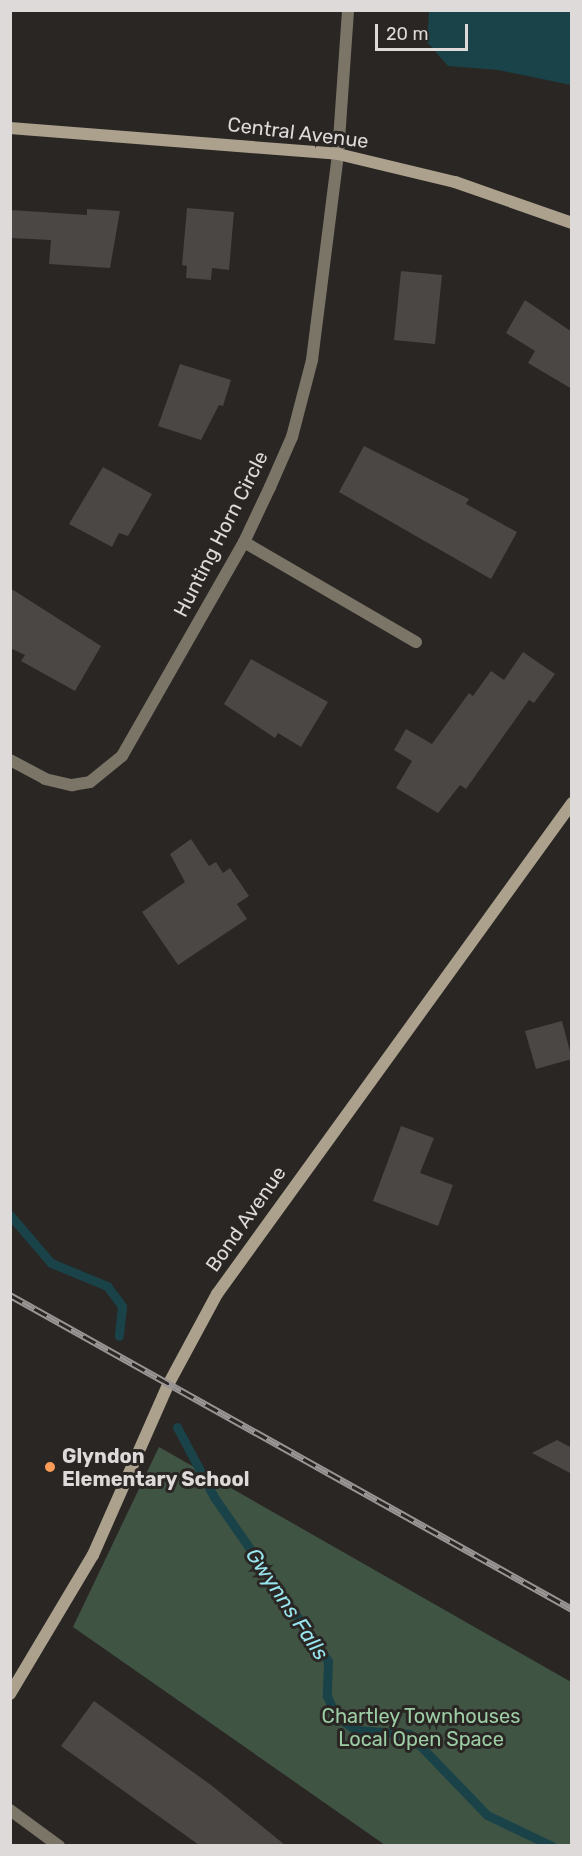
<!DOCTYPE html>
<style>
body{margin:0}
#map{position:relative;width:582px;height:1856px;overflow:hidden;background:#2a2624;font-family:Rubik,sans-serif}
div>[style]{position:absolute}
.green>*{inset:0;background:#405444}
.water>*{inset:0;background:#194348}
.stream>*{height:9px;margin:-4.5px;padding:0 4.5px;transform-origin:4.5px;border-radius:4.5px;background:#194348}
.building>*{inset:0;background:#4b4744}
.street>*{height:12px;margin:-6px;padding:0 6px;transform-origin:6px;border-radius:6px;background:#7b7568}
.secondary>*{height:12px;margin:-6px;padding:0 6px;transform-origin:6px;border-radius:6px;background:#aba18d}
.rail>*{height:7px;margin-top:-3.5px;transform-origin:0;background:repeating-linear-gradient(90deg,#2a2624 0 14px,#999594 0 28px);box-sizing:border-box;border-block:2px solid #999594}
.dots>*{width:16px;height:16px;translate:-50% -50%;box-sizing:border-box;border:3px solid #2a2624;border-radius:50%}
span{translate:-50% -50%;white-space:nowrap;text-align:center;line-height:1.15;-webkit-text-stroke:6px #2a2624;paint-order:stroke}
.street-label{font-size:20px;color:#dddad9}
.poi-label{font-size:20px;color:#dddad9;font-weight:700}
.left{translate:0 -50%;text-align:left}
.park-label{font-size:20px;color:#9ccda5}
.water-label{font-size:21px;color:#99e5ef;font-style:italic}
.frame{position:absolute;inset:0;border:12px solid #dddad9;pointer-events:none}
.scale{position:absolute;left:375px;top:24px;width:93px;height:27px;box-sizing:border-box;border:3px solid #dddad9;border-top:0;padding-left:8px;font-size:18px;line-height:21px;white-space:nowrap;color:#dddad9;-webkit-text-stroke:4px #2a2624;paint-order:stroke}
</style>
<div id="map">
<div class="green">
<div style="clip-path:polygon(159px 1447px,571px 1682px,571px 1845px,385px 1845px,73px 1627px)"></div>
</div>
<div class="water">
<div style="clip-path:polygon(429px 11px,571px 11px,571px 85px,498px 70px,448px 66px,427px 42px)"></div>
</div>
<div class="stream">
<div style="left:10px;top:1215px;width:63px;rotate:49.5deg"></div>
<div style="left:51px;top:1263px;width:61px;rotate:22.3deg"></div>
<div style="left:107px;top:1286px;width:25px;rotate:53deg"></div>
<div style="left:122px;top:1306px;width:30px;rotate:96deg"></div>
<div style="left:177px;top:1427px;width:79px;rotate:62.1deg"></div>
<div style="left:214px;top:1497px;width:200px;rotate:55.2deg"></div>
<div style="left:328px;top:1661px;width:35px;rotate:92deg"></div>
<div style="left:327px;top:1696px;width:22px;rotate:66deg"></div>
<div style="left:336px;top:1716px;width:24px;rotate:35deg"></div>
<div style="left:356px;top:1730px;width:53px;rotate:4.3deg"></div>
<div style="left:409px;top:1734px;width:112px;rotate:46.1deg"></div>
<div style="left:487px;top:1815px;width:72px;rotate:25.5deg"></div>
</div>
<div class="building">
<div style="clip-path:polygon(187px 208px,234px 212px,229px 270px,212px 268px,211px 280px,186px 278px,187px 266px,182px 265px)"></div>
<div style="clip-path:polygon(87px 209px,120px 211px,110px 268px,49px 264px,51px 240px,10px 238px,10px 210px,87px 215px)"></div>
<div style="clip-path:polygon(401px 271px,442px 275px,435px 344px,394px 340px)"></div>
<div style="clip-path:polygon(525px 300px,572px 332px,572px 389px,528px 363px,535px 351px,506px 333px)"></div>
<div style="clip-path:polygon(180px 364px,231px 380px,223px 406px,219px 405px,201px 440px,158px 426px)"></div>
<div style="clip-path:polygon(364px 446px,469px 499px,466px 504px,517px 532px,491px 579px,339px 492px)"></div>
<div style="clip-path:polygon(103px 467px,152px 494px,128px 536px,119px 533px,112px 547px,69px 524px)"></div>
<div style="clip-path:polygon(10px 588px,101px 646px,75px 691px,21px 661px,25px 655px,10px 648px)"></div>
<div style="clip-path:polygon(523px 652px,555px 674px,534px 703px,529px 700px,466px 789px,460px 785px,438px 813px,396px 788px,412px 761px,394px 750px,406px 729px,432px 744px,469px 693px,473px 696px,491px 671px,504px 680px)"></div>
<div style="clip-path:polygon(251px 659px,328px 702px,301px 747px,278px 733px,275px 738px,224px 704px)"></div>
<div style="clip-path:polygon(191px 839px,209px 866px,216px 862px,223px 873px,230px 868px,249px 896px,237px 904px,247px 919px,178px 965px,142px 912px,185px 882px,170px 854px)"></div>
<div style="clip-path:polygon(562px 1021px,572px 1059px,536px 1069px,525px 1031px)"></div>
<div style="clip-path:polygon(401px 1126px,434px 1138px,420px 1173px,453px 1185px,438px 1226px,373px 1201px)"></div>
<div style="clip-path:polygon(557px 1440px,572px 1448px,572px 1474px,532px 1453px)"></div>
<div style="clip-path:polygon(94px 1701px,211px 1785px,285px 1845px,199px 1845px,61px 1746px)"></div>
</div>
<div class="street">
<div style="left:244px;top:542px;width:199px;rotate:30.2deg"></div>
<div style="left:10px;top:760px;width:40px;rotate:28deg"></div>
<div style="left:45px;top:779px;width:28px;rotate:13deg"></div>
<div style="left:72px;top:785px;width:18px;rotate:-9deg"></div>
<div style="left:90px;top:782px;width:41px;rotate:-39.1deg"></div>
<div style="left:122px;top:756px;width:246px;rotate:-60.3deg"></div>
<div style="left:244px;top:542px;width:61px;rotate:-64.7deg"></div>
<div style="left:270px;top:487px;width:55px;rotate:-66.3deg"></div>
<div style="left:292px;top:437px;width:80px;rotate:-75.4deg"></div>
<div style="left:312px;top:360px;width:208px;rotate:-82.8deg"></div>
<div style="left:338px;top:154px;width:144px;rotate:-86deg"></div>
<div style="left:10px;top:1810px;width:61px;rotate:36.3deg"></div>
</div>
<div class="secondary">
<div style="left:10px;top:128px;width:329px;rotate:4.5deg"></div>
<div style="left:338px;top:154px;width:120px;rotate:13.5deg"></div>
<div style="left:455px;top:182px;width:124px;rotate:19.3deg"></div>
<div style="left:10px;top:1694px;width:162px;rotate:-59.2deg"></div>
<div style="left:93px;top:1555px;width:188px;rotate:-66.2deg"></div>
<div style="left:169px;top:1383px;width:101px;rotate:-61.7deg"></div>
<div style="left:217px;top:1294px;width:606px;rotate:-54.13deg"></div>
</div>
<div class="rail">
<div style="left:10px;top:1295px;width:644px;rotate:29.19deg"></div>
</div>
<div class="dots">
<div style="left:50px;top:1467px;background:#fd9c56"></div>
</div>
<div class="street-label">
<span style="left:298px;top:133px;rotate:7deg">Central Avenue</span>
<span style="left:221px;top:534px;rotate:-63deg">Hunting Horn Circle</span>
<span style="left:246px;top:1219px;rotate:-55deg">Bond Avenue</span>
</div>
<div class="poi-label">
<span class="left" style="left:62px;top:1468px">Glyndon<br>Elementary School</span>
</div>
<div class="park-label">
<span style="left:421px;top:1728px">Chartley Townhouses<br>Local Open Space</span>
</div>
<div class="water-label">
<span style="left:287px;top:1604px;rotate:56deg">Gwynns Falls</span>
</div>
<div class="frame"></div>
<div class="scale">20 m</div>
</div>
